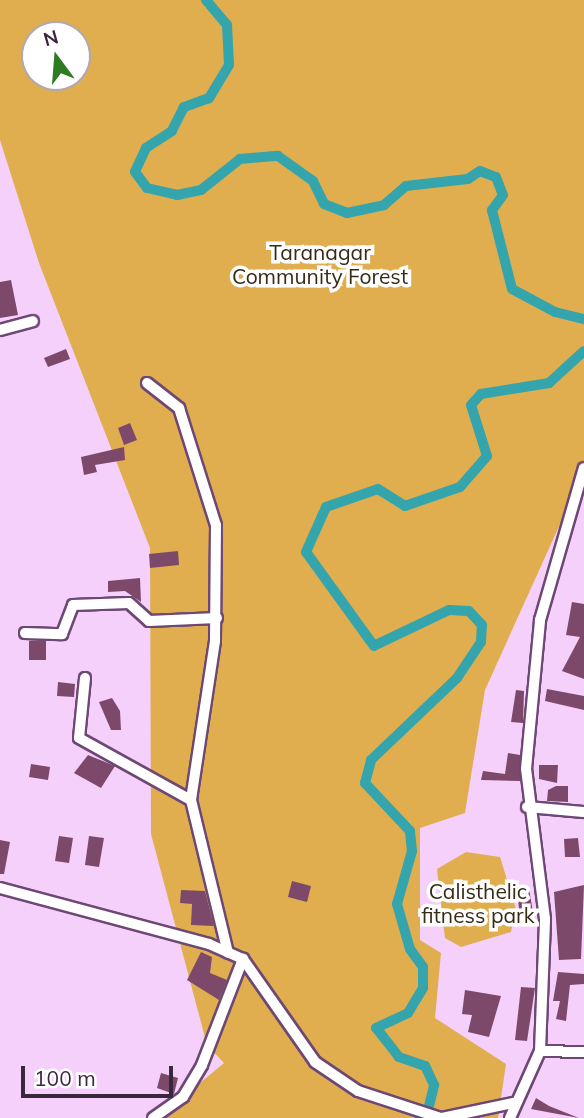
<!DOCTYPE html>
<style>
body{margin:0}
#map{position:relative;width:584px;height:1118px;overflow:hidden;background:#f4d0fb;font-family:Mulish,sans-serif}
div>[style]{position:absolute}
.green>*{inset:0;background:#e0ae4e}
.canal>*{height:10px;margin:-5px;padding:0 5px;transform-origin:5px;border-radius:5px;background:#34a5ac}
.building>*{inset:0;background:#7d496b}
.roads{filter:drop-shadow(2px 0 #6e4875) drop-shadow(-2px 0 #6e4875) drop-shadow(0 2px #6e4875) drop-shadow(0 -2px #6e4875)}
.minor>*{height:10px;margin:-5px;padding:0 5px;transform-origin:5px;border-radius:5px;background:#fff}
span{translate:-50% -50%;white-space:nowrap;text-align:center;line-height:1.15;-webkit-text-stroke:7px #fff;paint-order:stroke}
.park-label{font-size:21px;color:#372b16}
.north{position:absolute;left:21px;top:21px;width:70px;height:70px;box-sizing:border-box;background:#fff;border:2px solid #b0a9b1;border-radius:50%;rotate:344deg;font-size:19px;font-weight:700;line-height:28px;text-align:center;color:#39273c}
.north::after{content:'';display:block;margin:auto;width:24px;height:32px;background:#2e7b23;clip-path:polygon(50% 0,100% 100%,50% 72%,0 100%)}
.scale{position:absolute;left:21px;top:1066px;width:152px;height:32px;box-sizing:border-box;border:4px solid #39273c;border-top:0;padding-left:9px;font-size:21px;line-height:24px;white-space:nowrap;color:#39273c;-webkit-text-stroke:5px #fff;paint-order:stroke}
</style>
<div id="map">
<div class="green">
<div style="clip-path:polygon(evenodd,0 0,584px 0,584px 471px,485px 690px,465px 813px,420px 828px,420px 940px,441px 953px,435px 1018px,506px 1064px,498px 1118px,158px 1118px,224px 1063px,207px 1045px,151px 834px,150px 548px,39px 263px,0 140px,0 0,35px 35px,77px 35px,77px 77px,35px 77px,35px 35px)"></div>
<div style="clip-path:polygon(466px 852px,500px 857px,516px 909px,511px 932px,461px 947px,445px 938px,437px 869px)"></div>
</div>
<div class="canal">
<div style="left:206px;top:0;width:33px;rotate:50deg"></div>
<div style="left:227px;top:25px;width:40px;rotate:87.1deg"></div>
<div style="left:229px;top:65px;width:39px;rotate:121deg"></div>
<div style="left:209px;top:98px;width:27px;rotate:160deg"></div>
<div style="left:184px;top:107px;width:27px;rotate:117deg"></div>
<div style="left:172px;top:131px;width:31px;rotate:147deg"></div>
<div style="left:146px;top:148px;width:26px;rotate:115deg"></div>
<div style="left:135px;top:172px;width:20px;rotate:53deg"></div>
<div style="left:147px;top:188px;width:31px;rotate:13deg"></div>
<div style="left:177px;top:195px;width:25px;rotate:-12deg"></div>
<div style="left:201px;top:190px;width:50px;rotate:-38.5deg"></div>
<div style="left:240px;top:159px;width:38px;rotate:-5deg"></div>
<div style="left:278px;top:156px;width:43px;rotate:35.5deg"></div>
<div style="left:313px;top:181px;width:25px;rotate:64deg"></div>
<div style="left:324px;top:204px;width:25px;rotate:21deg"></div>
<div style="left:347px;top:213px;width:38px;rotate:-12deg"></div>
<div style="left:384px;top:205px;width:29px;rotate:-41deg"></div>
<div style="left:406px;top:186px;width:62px;rotate:-6.4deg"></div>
<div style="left:468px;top:179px;width:14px;rotate:-34deg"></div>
<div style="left:480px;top:171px;width:17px;rotate:21deg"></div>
<div style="left:496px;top:177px;width:19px;rotate:69deg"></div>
<div style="left:503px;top:195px;width:19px;rotate:126deg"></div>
<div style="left:492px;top:210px;width:81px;rotate:75.8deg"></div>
<div style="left:512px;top:289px;width:49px;rotate:28.1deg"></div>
<div style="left:555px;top:312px;width:30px;rotate:14deg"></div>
<div style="left:426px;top:1118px;width:34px;rotate:-76deg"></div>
<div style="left:434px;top:1085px;width:21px;rotate:-115deg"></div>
<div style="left:425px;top:1066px;width:28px;rotate:-161deg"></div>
<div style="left:399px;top:1057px;width:37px;rotate:-128deg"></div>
<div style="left:376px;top:1028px;width:35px;rotate:-25deg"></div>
<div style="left:408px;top:1013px;width:29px;rotate:-59deg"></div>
<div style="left:423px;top:988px;width:21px;rotate:-90deg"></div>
<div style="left:423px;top:967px;width:22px;rotate:-126deg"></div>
<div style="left:410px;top:949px;width:47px;rotate:-106.1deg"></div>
<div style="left:397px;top:904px;width:55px;rotate:-74.2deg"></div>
<div style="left:412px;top:851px;width:20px;rotate:-96deg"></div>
<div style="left:410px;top:831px;width:66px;rotate:-133.2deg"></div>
<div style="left:365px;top:783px;width:24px;rotate:-75deg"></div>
<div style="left:371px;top:760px;width:119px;rotate:-43.6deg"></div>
<div style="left:457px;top:678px;width:43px;rotate:-56.3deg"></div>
<div style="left:481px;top:642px;width:17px;rotate:-87deg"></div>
<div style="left:482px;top:625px;width:19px;rotate:-133deg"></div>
<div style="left:469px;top:611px;width:20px;rotate:-177deg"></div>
<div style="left:449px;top:610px;width:83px;rotate:154.4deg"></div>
<div style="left:374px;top:646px;width:116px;rotate:-125.9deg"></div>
<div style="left:306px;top:552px;width:49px;rotate:-66deg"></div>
<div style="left:326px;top:507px;width:55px;rotate:-19.1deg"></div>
<div style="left:378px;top:489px;width:32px;rotate:32deg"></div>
<div style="left:405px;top:506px;width:58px;rotate:-19.1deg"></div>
<div style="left:460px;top:487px;width:41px;rotate:-48.9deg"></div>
<div style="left:487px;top:456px;width:53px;rotate:-107.4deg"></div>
<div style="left:471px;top:405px;width:15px;rotate:-48deg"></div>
<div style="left:481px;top:394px;width:69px;rotate:-9.2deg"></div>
<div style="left:549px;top:383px;width:47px;rotate:-42.4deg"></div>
</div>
<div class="building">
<div style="clip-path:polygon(11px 280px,18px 315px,0 318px,0 282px)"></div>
<div style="clip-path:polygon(66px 349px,70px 359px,48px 367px,44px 358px)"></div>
<div style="clip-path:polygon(130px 423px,137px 440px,124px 445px,118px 428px)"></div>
<div style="clip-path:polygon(124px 447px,125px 460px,95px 465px,97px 472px,84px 475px,81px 457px)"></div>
<div style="clip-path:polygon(178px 551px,179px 565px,150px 568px,149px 554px)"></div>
<div style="clip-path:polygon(140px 578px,141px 602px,125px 591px,108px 592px,108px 581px)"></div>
<div style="clip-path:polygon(572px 602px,584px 604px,584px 679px,562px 671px,580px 637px,566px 635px)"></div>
<div style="clip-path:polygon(29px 641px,46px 641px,46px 660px,29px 660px)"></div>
<div style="clip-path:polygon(58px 682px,75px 684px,74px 697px,57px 696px)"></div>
<div style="clip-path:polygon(547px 689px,584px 696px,584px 710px,545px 701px)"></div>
<div style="clip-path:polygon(516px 690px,524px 691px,523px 723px,511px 722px)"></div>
<div style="clip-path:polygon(112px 698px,120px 711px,121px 730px,111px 730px,99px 702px)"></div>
<div style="clip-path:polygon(508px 753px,520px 755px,520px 781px,481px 780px,483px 771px,505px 774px)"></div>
<div style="clip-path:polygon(88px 755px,115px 766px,101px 788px,74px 773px)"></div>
<div style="clip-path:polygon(31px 764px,50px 767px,48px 780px,29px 777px)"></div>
<div style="clip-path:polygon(539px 765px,558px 765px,557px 783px,539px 779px)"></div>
<div style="clip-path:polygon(556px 786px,568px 786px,568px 802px,547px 801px,548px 790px)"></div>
<div style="clip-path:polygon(59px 836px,73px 838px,69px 863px,55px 861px)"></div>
<div style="clip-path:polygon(89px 836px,104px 838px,99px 867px,85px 865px)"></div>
<div style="clip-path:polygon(578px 838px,580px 857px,565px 857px,564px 839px)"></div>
<div style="clip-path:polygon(0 840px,10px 842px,4px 874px,0 874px)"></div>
<div style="clip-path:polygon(292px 881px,311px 886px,307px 902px,288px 897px)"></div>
<div style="clip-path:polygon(584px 885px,581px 959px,559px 960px,554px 892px)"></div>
<div style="clip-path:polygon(529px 889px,534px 918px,520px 918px,517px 890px)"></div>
<div style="clip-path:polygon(181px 890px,205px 891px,214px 926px,191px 925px,192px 904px,180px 903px)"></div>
<div style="clip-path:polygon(201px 952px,212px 957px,210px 973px,227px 980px,219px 1000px,187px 980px)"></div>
<div style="clip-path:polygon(558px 972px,584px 974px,584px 984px,570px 985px,566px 1021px,556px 1019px,560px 1001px,553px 1001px)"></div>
<div style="clip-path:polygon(521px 987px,535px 988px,527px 1041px,515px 1040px)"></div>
<div style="clip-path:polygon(465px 990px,501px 996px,489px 1037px,468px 1032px,472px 1015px,462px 1014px)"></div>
<div style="clip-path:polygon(161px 1073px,178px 1078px,174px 1094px,157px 1088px)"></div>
<div style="clip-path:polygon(536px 1098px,549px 1106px,579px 1118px,531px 1109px)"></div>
</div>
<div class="roads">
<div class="minor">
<div style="left:0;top:330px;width:34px;rotate:-15deg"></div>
<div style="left:147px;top:383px;width:41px;rotate:38deg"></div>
<div style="left:179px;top:408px;width:123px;rotate:72.5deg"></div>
<div style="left:216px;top:525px;width:116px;rotate:90.5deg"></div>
<div style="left:215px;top:641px;width:161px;rotate:98.6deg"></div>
<div style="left:191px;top:800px;width:157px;rotate:76.4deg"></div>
<div style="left:25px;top:633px;width:37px;rotate:2deg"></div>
<div style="left:62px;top:634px;width:31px;rotate:-69deg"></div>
<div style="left:73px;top:605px;width:56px;rotate:-2deg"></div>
<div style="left:129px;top:603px;width:27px;rotate:42deg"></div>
<div style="left:149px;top:621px;width:68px;rotate:-2.5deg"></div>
<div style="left:85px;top:678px;width:60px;rotate:95.7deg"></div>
<div style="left:79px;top:738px;width:128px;rotate:29deg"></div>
<div style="left:527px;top:807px;width:57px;rotate:5deg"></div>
<div style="left:0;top:888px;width:216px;rotate:15deg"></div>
<div style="left:209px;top:944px;width:37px;rotate:24deg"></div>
<div style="left:243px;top:959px;width:126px;rotate:55deg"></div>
<div style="left:315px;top:1062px;width:52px;rotate:34deg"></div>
<div style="left:358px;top:1091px;width:87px;rotate:18deg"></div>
<div style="left:540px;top:1051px;width:132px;rotate:-87.8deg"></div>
<div style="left:545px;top:919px;width:151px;rotate:-97.2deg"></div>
<div style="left:526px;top:769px;width:150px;rotate:-84.6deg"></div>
<div style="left:540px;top:620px;width:158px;rotate:-73.9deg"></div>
<div style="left:153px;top:1118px;width:37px;rotate:-35deg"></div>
<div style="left:183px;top:1097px;width:37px;rotate:-59deg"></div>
<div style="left:202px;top:1065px;width:114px;rotate:-68.9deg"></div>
<div style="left:442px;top:1118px;width:73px;rotate:-11.9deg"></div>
<div style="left:510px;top:1118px;width:73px;rotate:-65.9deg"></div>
<div style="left:540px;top:1051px;width:44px;rotate:1.3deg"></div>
</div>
</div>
<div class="park-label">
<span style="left:320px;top:264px">Taranagar<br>Community Forest</span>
<span style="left:478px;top:903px">Calisthelic<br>fitness park</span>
</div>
<div class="north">N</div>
<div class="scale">100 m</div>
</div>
